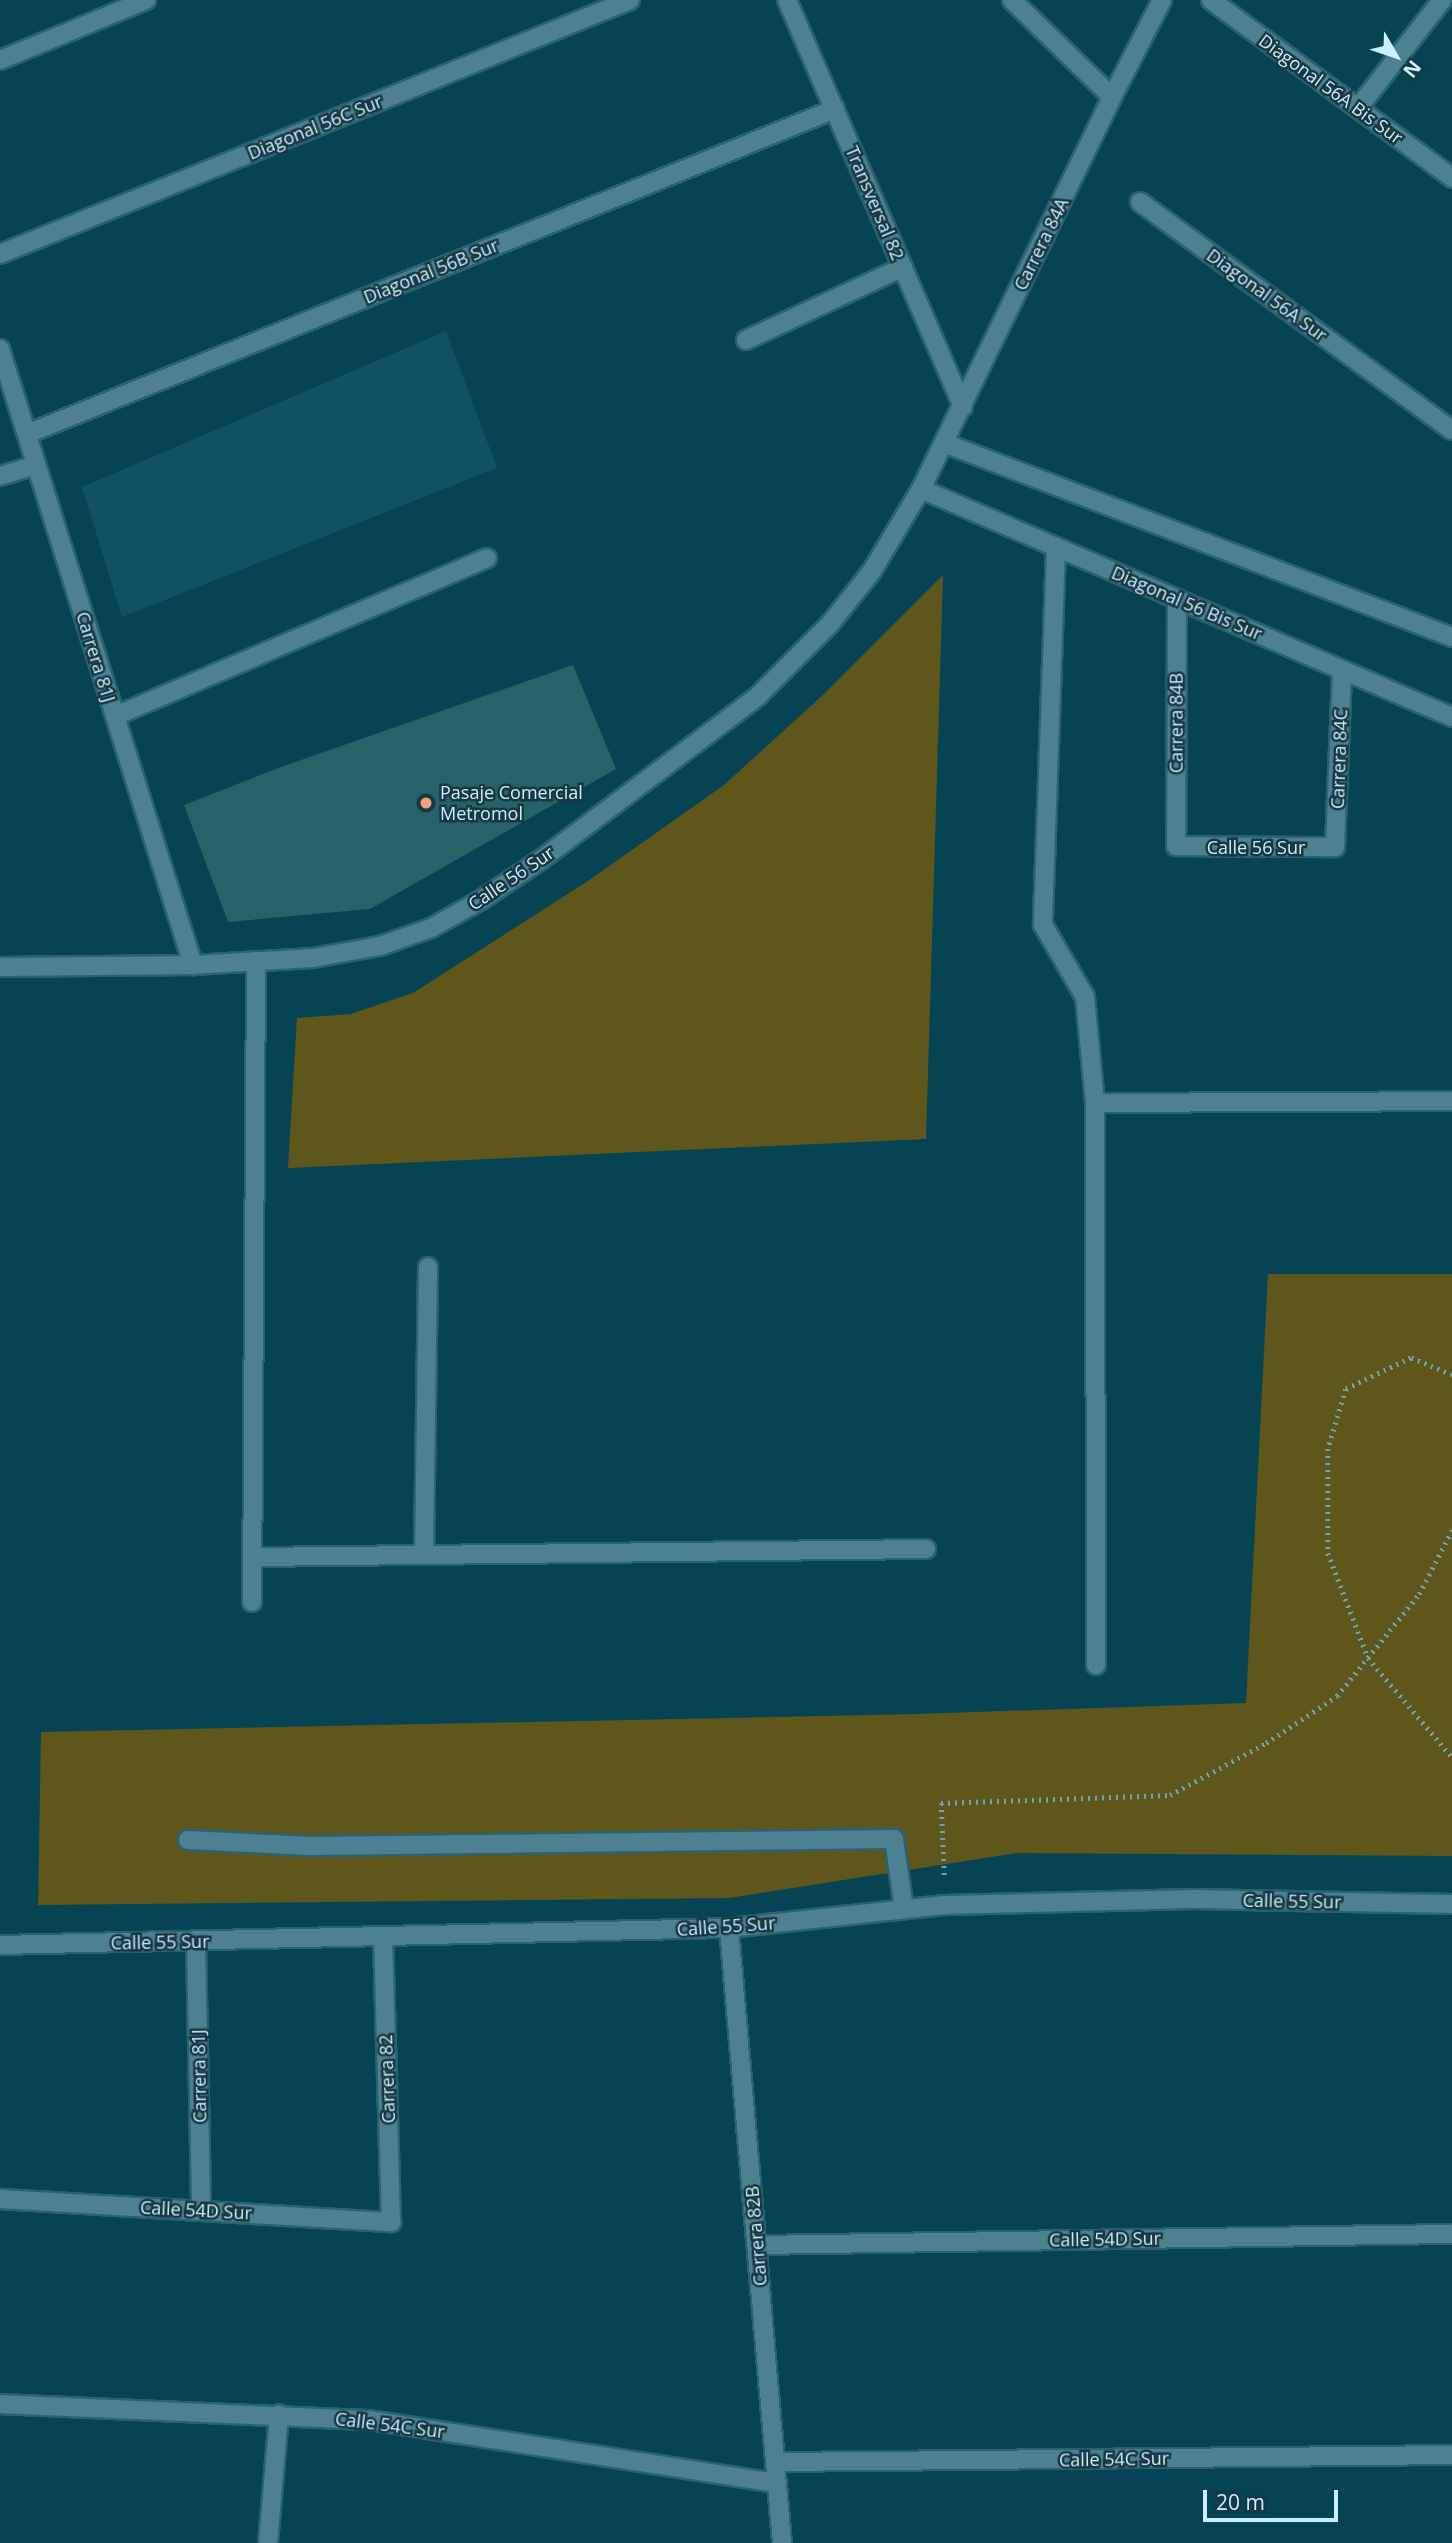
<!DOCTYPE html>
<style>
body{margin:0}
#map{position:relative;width:1452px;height:2543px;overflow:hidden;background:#064454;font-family:"Open Sans",sans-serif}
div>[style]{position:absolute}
.built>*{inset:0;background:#0e5264}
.green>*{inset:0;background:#5f561c}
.building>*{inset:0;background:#256367}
.path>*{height:4.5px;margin-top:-2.25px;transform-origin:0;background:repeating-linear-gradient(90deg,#72a3b1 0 2px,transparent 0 7px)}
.roads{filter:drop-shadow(2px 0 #296372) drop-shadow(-2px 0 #296372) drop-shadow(0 2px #296372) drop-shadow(0 -2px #296372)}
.minor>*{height:18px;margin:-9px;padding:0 9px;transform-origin:9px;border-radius:9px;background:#4d8091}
.dots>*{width:19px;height:19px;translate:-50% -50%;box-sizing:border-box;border:4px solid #173741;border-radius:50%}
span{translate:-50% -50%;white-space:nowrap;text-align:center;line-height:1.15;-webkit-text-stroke:5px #173741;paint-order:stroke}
.street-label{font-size:18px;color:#cbf0fd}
.poi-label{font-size:18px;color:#cbf0fd}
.left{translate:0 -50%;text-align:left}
.north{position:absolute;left:1361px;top:21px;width:70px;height:70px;-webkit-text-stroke:5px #173741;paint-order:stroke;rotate:129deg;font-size:19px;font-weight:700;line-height:28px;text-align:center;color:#cbf0fd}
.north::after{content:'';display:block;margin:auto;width:24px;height:32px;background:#cbf0fd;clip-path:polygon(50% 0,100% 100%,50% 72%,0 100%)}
.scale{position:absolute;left:1203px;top:2490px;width:135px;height:32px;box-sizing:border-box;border:4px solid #cbf0fd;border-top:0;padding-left:9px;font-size:21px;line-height:24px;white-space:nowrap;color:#cbf0fd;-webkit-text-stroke:5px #173741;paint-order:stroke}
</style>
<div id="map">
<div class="built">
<div style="clip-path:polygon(446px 331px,497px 468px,122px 617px,82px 487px)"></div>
</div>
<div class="green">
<div style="clip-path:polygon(943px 575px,926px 1139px,288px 1168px,297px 1018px,351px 1014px,413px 993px,588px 881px,724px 785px,824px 694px)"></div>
<div style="clip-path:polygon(1268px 1274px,1452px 1274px,1452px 1856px,1017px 1853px,729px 1898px,38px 1905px,41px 1732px,917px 1714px,1246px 1703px)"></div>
</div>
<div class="building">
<div style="clip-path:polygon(573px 665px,616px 769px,370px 909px,228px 922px,184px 805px,281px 767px)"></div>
</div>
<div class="path">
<div style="left:1452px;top:1375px;width:44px;rotate:-157.5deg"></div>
<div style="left:1411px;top:1358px;width:72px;rotate:154.5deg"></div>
<div style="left:1346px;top:1389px;width:63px;rotate:106.7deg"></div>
<div style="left:1328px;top:1449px;width:104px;rotate:90deg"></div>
<div style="left:1328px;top:1553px;width:112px;rotate:69.1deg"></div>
<div style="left:1368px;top:1658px;width:130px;rotate:49.7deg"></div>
<div style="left:944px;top:1875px;width:72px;rotate:-92.4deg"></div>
<div style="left:941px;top:1803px;width:229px;rotate:-2deg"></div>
<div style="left:1170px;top:1795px;width:109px;rotate:-28.4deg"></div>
<div style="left:1266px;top:1743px;width:85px;rotate:-33.5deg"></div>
<div style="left:1337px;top:1696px;width:131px;rotate:-51.2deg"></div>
<div style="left:1419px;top:1594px;width:72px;rotate:-62.7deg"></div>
</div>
<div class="roads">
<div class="minor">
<div style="left:787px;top:0;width:443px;rotate:66.6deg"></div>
<div style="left:1012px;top:0;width:139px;rotate:44.1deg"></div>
<div style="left:1211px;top:0;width:300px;rotate:36.4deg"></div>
<div style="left:0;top:60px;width:158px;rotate:-22.3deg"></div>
<div style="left:1358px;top:108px;width:137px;rotate:-52.1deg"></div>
<div style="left:1140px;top:202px;width:386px;rotate:36.2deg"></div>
<div style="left:0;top:254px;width:679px;rotate:-21.96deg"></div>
<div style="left:746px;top:340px;width:173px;rotate:-24.9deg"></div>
<div style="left:0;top:349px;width:646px;rotate:72.6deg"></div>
<div style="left:27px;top:434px;width:871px;rotate:-21.91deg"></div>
<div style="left:944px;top:443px;width:544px;rotate:20.9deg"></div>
<div style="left:0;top:476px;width:38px;rotate:-17deg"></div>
<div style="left:921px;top:489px;width:578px;rotate:23.24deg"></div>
<div style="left:1056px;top:547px;width:378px;rotate:92deg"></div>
<div style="left:1043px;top:925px;width:83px;rotate:59.7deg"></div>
<div style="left:1085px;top:997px;width:106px;rotate:84.6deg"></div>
<div style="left:1095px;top:1103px;width:562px;rotate:89.9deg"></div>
<div style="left:1177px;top:599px;width:247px;rotate:90.2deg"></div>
<div style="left:1176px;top:846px;width:159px;rotate:0.4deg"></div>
<div style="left:1335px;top:847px;width:177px;rotate:-87.7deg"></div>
<div style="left:115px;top:716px;width:404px;rotate:-23deg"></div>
<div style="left:0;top:967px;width:193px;rotate:-0.6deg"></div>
<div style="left:193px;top:965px;width:120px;rotate:-3.3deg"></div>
<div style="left:313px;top:958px;width:68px;rotate:-10.2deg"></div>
<div style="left:380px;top:946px;width:54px;rotate:-19.4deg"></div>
<div style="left:431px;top:928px;width:57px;rotate:-29.2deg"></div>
<div style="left:481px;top:900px;width:73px;rotate:-33.9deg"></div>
<div style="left:542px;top:859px;width:271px;rotate:-37deg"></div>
<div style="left:758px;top:696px;width:102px;rotate:-45deg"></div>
<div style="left:830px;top:624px;width:68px;rotate:-51.6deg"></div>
<div style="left:872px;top:571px;width:96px;rotate:-59.1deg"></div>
<div style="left:921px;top:489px;width:436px;rotate:-64deg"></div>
<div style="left:1112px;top:97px;width:109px;rotate:-62.7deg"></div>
<div style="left:1095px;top:1103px;width:357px;rotate:-0.3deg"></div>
<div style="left:424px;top:1555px;width:288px;rotate:-89.2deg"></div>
<div style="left:253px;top:1557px;width:673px;rotate:-0.68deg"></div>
<div style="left:252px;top:1602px;width:641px;rotate:-89.64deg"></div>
<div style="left:188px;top:1840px;width:122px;rotate:2.8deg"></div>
<div style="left:310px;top:1846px;width:584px;rotate:-0.69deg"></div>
<div style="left:894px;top:1839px;width:71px;rotate:81.9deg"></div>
<div style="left:729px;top:1928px;width:617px;rotate:85.07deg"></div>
<div style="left:196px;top:1941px;width:270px;rotate:88.9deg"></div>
<div style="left:0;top:1945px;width:729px;rotate:-1.34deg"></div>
<div style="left:729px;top:1928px;width:217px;rotate:-6.1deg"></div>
<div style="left:945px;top:1905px;width:250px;rotate:-1.4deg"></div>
<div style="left:1195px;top:1899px;width:257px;rotate:1.1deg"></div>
<div style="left:0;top:2199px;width:392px;rotate:3.4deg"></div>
<div style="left:391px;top:2222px;width:286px;rotate:-91.6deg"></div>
<div style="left:757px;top:2245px;width:695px;rotate:-0.91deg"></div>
<div style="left:0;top:2404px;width:369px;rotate:2.5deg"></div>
<div style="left:369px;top:2420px;width:413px;rotate:8.8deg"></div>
<div style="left:776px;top:2462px;width:676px;rotate:-0.59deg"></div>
<div style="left:268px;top:2543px;width:129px;rotate:-85.1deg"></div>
</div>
</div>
<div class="dots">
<div style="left:426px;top:803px;background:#f3a081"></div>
</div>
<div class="street-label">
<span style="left:1331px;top:89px;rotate:36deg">Diagonal 56A Bis Sur</span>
<span style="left:315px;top:127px;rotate:-22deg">Diagonal 56C Sur</span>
<span style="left:875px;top:203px;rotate:67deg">Transversal 82</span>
<span style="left:1041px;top:244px;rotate:-64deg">Carrera 84A</span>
<span style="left:431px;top:271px;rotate:-22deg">Diagonal 56B Sur</span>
<span style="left:1267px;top:295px;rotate:36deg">Diagonal 56A Sur</span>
<span style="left:1187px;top:603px;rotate:23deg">Diagonal 56 Bis Sur</span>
<span style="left:96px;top:657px;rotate:73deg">Carrera 81J</span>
<span style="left:1176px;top:723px;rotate:-90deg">Carrera 84B</span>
<span style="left:1339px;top:759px;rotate:-88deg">Carrera 84C</span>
<span style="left:1256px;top:847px">Calle 56 Sur</span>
<span style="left:511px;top:878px;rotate:-34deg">Calle 56 Sur</span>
<span style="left:1292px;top:1901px;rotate:1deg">Calle 55 Sur</span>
<span style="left:726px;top:1926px;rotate:-4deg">Calle 55 Sur</span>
<span style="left:160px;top:1942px;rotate:-1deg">Calle 55 Sur</span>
<span style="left:199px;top:2076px;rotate:-91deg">Carrera 81J</span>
<span style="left:387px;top:2079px;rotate:-92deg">Carrera 82</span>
<span style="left:196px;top:2210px;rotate:3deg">Calle 54D Sur</span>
<span style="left:756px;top:2236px;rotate:-95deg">Carrera 82B</span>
<span style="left:1105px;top:2239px;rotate:-1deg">Calle 54D Sur</span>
<span style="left:390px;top:2425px;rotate:7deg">Calle 54C Sur</span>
<span style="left:1114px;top:2459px;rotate:-1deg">Calle 54C Sur</span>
</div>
<div class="poi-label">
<span class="left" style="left:440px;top:803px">Pasaje Comercial<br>Metromol</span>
</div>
<div class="north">N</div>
<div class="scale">20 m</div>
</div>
